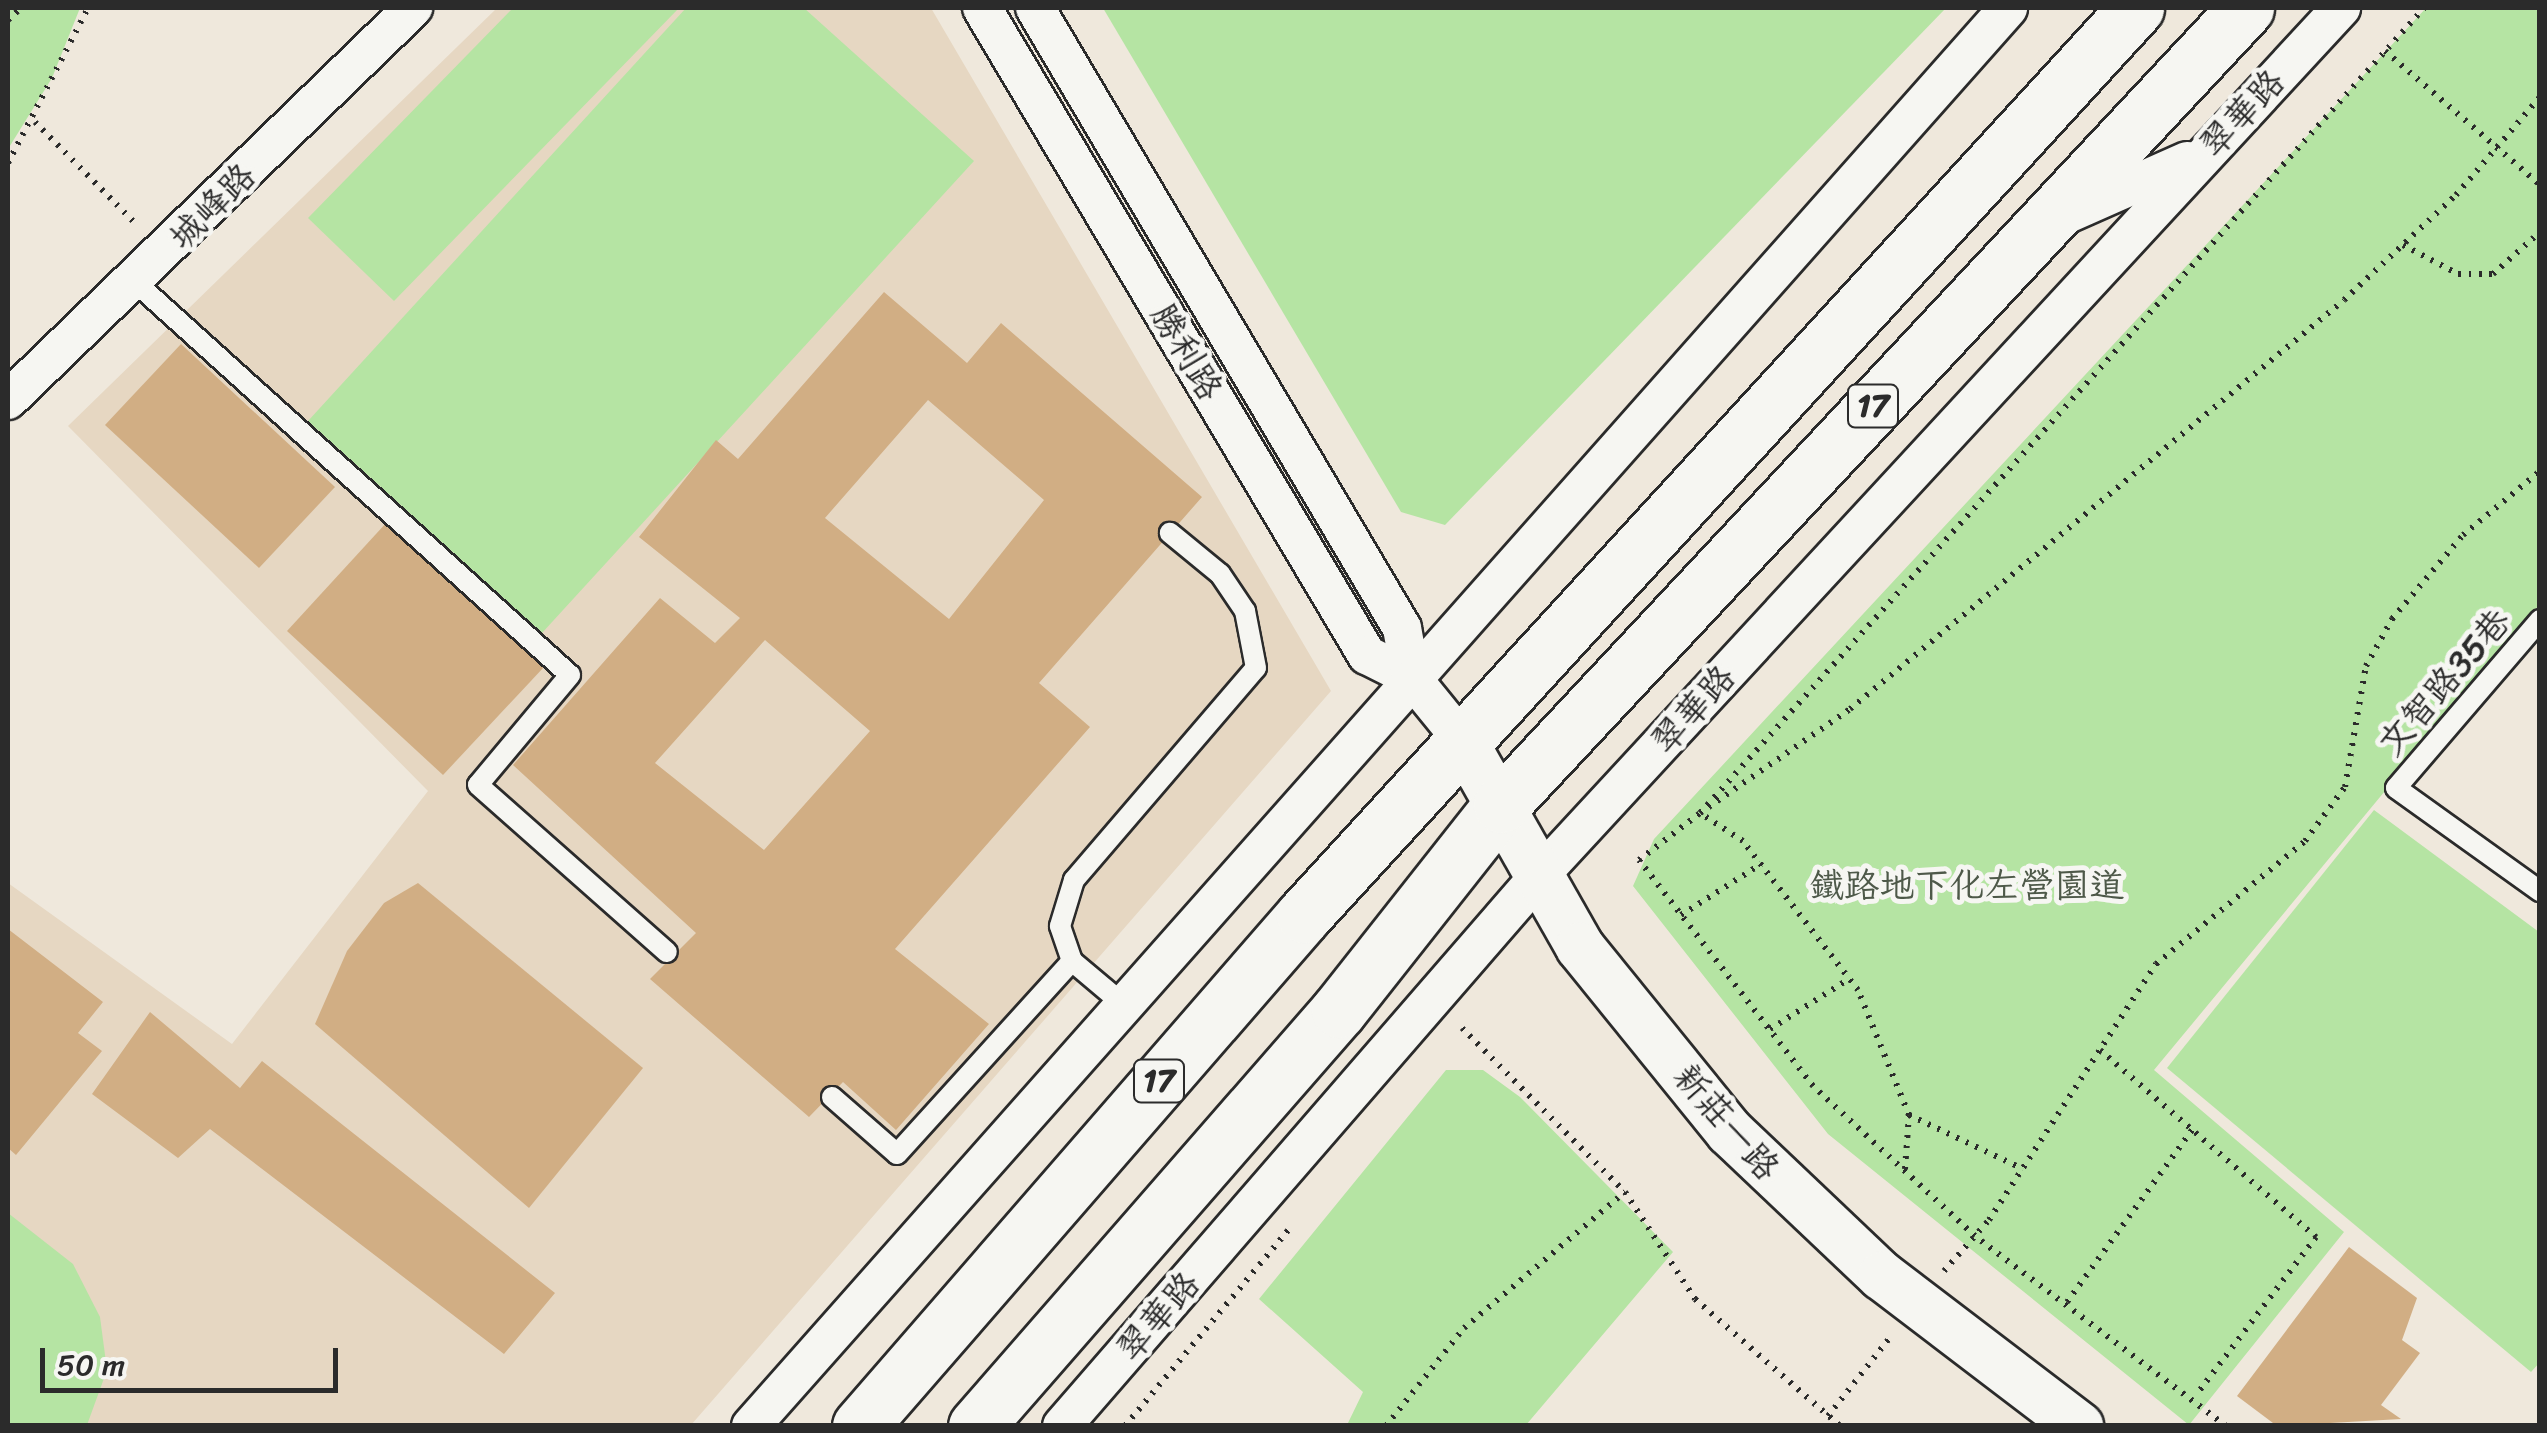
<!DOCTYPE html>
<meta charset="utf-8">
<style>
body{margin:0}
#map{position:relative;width:2547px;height:1433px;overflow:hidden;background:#efe8dc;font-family:Sriracha,"LXGW WenKai TC",sans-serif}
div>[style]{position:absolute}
.built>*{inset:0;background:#e6d7c2}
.green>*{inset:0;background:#b5e4a3}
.building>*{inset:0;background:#d1ae84}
.path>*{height:6px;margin-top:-3px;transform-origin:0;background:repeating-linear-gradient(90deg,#2b2b2b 0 2.5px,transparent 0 10.5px)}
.roads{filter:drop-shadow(2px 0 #2b2b2b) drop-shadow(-2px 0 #2b2b2b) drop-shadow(0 2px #2b2b2b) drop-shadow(0 -2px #2b2b2b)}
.service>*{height:20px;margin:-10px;padding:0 10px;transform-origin:10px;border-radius:10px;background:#f6f6f2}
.minor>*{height:38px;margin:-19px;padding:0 19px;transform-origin:19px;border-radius:19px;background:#f6f6f2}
.tertiary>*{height:48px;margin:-24px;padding:0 24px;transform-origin:24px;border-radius:24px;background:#f6f6f2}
.primary>*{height:55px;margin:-27.5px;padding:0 27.5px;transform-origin:27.5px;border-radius:27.5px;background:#f6f6f2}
span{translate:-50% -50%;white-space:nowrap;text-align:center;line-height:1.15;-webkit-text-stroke:10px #f6f6f2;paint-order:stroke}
.shield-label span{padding:2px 8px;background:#f6f6f2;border:2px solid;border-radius:8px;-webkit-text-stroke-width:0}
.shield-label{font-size:32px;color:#2b2b2b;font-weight:700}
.street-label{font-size:35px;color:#2b2b2b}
.park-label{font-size:35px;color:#4e5949}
.frame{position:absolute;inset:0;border:10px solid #2b2b2b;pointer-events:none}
.scale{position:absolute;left:40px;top:1348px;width:298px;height:45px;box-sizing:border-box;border:5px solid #2b2b2b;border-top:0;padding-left:12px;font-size:30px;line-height:35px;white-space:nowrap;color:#2b2b2b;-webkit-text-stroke:8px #f6f6f2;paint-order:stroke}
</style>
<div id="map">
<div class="built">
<div style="clip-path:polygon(497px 8px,931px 8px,1331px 691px,691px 1425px,8px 1425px,8px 883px,232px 1044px,428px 791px,68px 426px)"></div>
</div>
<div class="green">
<div style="clip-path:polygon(8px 8px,80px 8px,52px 78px,8px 149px)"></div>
<div style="clip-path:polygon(513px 8px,679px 8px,394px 301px,308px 218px)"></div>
<div style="clip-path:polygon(686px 8px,804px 8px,974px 161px,542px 633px,308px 421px)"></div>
<div style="clip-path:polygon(1103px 8px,1946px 8px,1445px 525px,1401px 512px)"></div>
<div style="clip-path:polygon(2426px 8px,2539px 8px,2539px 605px,2154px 1070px,2344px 1232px,2189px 1425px,1828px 1134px,1633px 886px,1654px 839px)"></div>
<div style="clip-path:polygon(2374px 810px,2539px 932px,2540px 1362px,2531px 1372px,2167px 1068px)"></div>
<div style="clip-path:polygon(1446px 1070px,1483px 1070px,1520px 1097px,1673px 1252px,1526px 1425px,1347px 1425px,1363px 1392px,1259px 1299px)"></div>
<div style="clip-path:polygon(8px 1213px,73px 1264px,100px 1317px,107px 1370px,87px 1425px,8px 1425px)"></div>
</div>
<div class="building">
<div style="clip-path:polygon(evenodd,884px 292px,967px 363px,1001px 323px,1202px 497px,1039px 683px,1090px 727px,895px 949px,989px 1024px,896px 1130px,843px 1082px,809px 1117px,650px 979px,696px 933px,513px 765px,660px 598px,715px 643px,740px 618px,639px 537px,716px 440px,738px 459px,884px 292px,928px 400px,1044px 500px,949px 619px,825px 518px,928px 400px,884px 292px,765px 640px,870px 731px,764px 850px,655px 763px,765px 640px)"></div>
<div style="clip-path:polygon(181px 344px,335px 487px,259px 568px,105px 425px)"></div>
<div style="clip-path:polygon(387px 522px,544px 667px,443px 775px,287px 631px)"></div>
<div style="clip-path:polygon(418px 883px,643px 1068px,529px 1208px,315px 1024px,347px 951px,384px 903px)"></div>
<div style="clip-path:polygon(8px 929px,103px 1002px,78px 1033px,102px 1051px,16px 1155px,8px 1148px)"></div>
<div style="clip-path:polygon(150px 1012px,240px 1088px,262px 1061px,555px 1293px,504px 1354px,210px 1129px,178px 1158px,92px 1094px)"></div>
<div style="clip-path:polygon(2349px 1247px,2417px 1298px,2402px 1340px,2420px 1353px,2381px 1405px,2401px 1419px,2277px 1426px,2237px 1396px)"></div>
</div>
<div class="path">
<div style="left:8px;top:20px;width:18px;rotate:-43deg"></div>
<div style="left:2385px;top:51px;width:205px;rotate:40.8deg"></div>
<div style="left:35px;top:122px;width:144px;rotate:45.3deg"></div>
<div style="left:8px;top:163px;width:174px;rotate:-62.7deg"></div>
<div style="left:2403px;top:245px;width:62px;rotate:27.8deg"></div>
<div style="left:2458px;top:274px;width:35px"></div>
<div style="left:2493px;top:274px;width:63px;rotate:-41.8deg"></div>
<div style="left:1681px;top:915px;width:95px;rotate:-32.5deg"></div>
<div style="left:1462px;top:1028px;width:231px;rotate:45.2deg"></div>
<div style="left:1625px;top:1192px;width:128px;rotate:56.8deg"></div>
<div style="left:1695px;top:1299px;width:193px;rotate:41.2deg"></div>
<div style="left:1770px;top:1029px;width:93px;rotate:-32.3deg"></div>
<div style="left:2100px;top:1050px;width:286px;rotate:40.9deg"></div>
<div style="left:2316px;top:1237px;width:198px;rotate:127.2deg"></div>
<div style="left:1909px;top:1115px;width:126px;rotate:25.3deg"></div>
<div style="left:1905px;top:1169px;width:54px;rotate:-85.8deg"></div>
<div style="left:1909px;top:1115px;width:135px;rotate:-112.2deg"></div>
<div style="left:1858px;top:990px;width:188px;rotate:-127.7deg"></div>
<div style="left:1743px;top:841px;width:51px;rotate:-146.9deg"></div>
<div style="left:1700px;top:813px;width:183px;rotate:-34.7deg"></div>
<div style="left:1850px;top:709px;width:641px;rotate:-39.62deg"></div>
<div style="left:2344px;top:300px;width:154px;rotate:-43.2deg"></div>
<div style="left:2456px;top:195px;width:129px;rotate:-49.4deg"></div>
<div style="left:1944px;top:1271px;width:68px;rotate:-48.6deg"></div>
<div style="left:1989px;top:1220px;width:306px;rotate:-56.9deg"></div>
<div style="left:2156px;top:964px;width:193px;rotate:-39.5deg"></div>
<div style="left:2305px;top:841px;width:67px;rotate:-53.5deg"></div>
<div style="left:2345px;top:787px;width:123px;rotate:-80.2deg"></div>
<div style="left:2366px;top:666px;width:54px;rotate:-61deg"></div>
<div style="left:2392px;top:619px;width:110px;rotate:-49.8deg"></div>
<div style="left:2463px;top:535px;width:100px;rotate:-39.7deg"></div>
<div style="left:2067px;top:1302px;width:213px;rotate:-54deg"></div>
<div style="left:1828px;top:1416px;width:103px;rotate:-51.7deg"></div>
<div style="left:1125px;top:1426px;width:259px;rotate:-50.2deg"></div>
<div style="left:1386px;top:1426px;width:125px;rotate:-51.5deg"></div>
<div style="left:1464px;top:1328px;width:211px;rotate:-40.2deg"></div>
<div style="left:2226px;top:1426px;width:315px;rotate:-142.9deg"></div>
<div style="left:1975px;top:1236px;width:221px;rotate:-137.2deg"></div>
<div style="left:1813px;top:1086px;width:285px;rotate:-127.6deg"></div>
<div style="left:1639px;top:860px;width:77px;rotate:-37.6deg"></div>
<div style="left:1700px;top:813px;width:1083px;rotate:-48.03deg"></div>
</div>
<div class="roads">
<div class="service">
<div style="left:135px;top:282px;width:586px;rotate:42.1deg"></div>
<div style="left:570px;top:675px;width:143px;rotate:129.9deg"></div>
<div style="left:478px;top:785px;width:252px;rotate:41.5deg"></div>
<div style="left:2540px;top:620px;width:221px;rotate:130.6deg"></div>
<div style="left:2396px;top:788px;width:177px;rotate:35.6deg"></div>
<div style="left:1123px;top:1004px;width:67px;rotate:-139.9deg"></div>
<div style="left:1072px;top:961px;width:37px;rotate:-109deg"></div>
<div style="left:1060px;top:926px;width:48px;rotate:-73.1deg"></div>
<div style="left:1074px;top:880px;width:279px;rotate:-49.4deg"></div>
<div style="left:1256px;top:668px;width:58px;rotate:-100.9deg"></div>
<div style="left:1245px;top:611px;width:45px;rotate:-124deg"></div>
<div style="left:1220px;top:574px;width:65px;rotate:-140.6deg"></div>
<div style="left:832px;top:1097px;width:86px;rotate:41.2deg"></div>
<div style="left:897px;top:1154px;width:261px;rotate:-47.8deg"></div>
</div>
<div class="minor">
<div style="left:982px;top:8px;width:753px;rotate:59.25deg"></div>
<div style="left:1367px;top:655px;width:49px;rotate:26.6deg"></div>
<div style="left:1411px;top:677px;width:82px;rotate:50.9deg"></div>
<div style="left:1035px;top:8px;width:720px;rotate:59.38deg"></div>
<div style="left:1402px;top:628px;width:50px;rotate:79.6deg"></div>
<div style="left:2063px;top:216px;width:136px;rotate:-23.9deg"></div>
<div style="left:8px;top:400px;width:564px;rotate:-44.07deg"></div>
<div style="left:751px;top:1426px;width:1895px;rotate:-48.44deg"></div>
<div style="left:1062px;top:1426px;width:728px;rotate:-49.07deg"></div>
<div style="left:1539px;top:876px;width:1182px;rotate:-47.26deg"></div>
</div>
<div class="tertiary">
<div style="left:1463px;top:741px;width:237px;rotate:60.4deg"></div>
<div style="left:1580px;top:947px;width:238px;rotate:51deg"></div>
<div style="left:1730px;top:1132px;width:209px;rotate:43.5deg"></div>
<div style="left:1882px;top:1276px;width:248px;rotate:37.3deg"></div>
</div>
<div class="primary">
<div style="left:860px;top:1426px;width:677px;rotate:-49.01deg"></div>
<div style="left:1304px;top:915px;width:1231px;rotate:-47.47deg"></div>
<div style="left:976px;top:1426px;width:552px;rotate:-48.89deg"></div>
<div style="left:1339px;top:1010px;width:261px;rotate:-51.7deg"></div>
<div style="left:1501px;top:805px;width:1091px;rotate:-46.93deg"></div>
</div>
</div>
<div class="shield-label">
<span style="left:1873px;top:406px">17</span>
<span style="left:1159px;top:1081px">17</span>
</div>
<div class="street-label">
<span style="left:2242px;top:113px;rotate:-47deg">翠華路</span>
<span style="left:212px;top:206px;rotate:-45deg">城峰路</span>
<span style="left:1187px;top:352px;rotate:59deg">勝利路</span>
<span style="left:2444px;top:682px;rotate:-49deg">文智路35巷</span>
<span style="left:1693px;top:709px;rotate:-48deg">翠華路</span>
<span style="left:1727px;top:1122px;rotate:49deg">新莊一路</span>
<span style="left:1158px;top:1316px;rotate:-49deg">翠華路</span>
</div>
<div class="park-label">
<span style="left:1967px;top:885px">鐵路地下化左營園道</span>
</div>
<div class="frame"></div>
<div class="scale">50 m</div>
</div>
